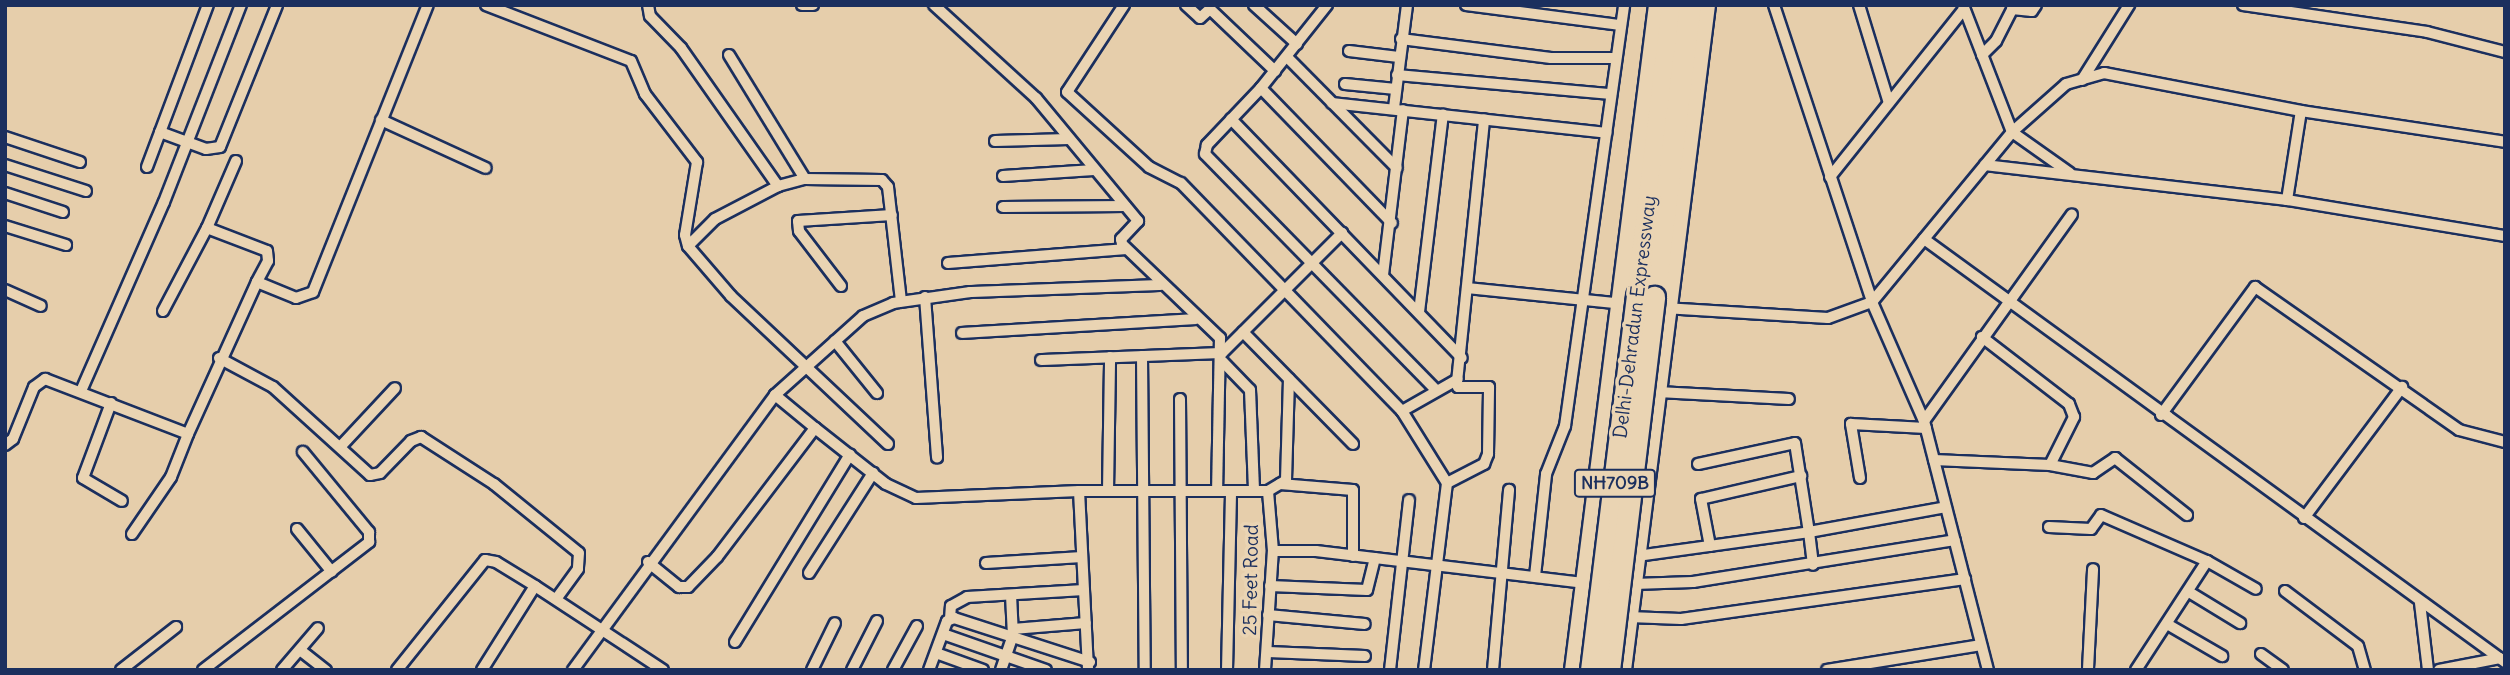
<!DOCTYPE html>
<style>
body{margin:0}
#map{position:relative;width:2510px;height:675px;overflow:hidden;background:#e6ceab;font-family:Delius,sans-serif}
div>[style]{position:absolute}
.roads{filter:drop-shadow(2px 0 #1b2f5e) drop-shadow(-2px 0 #1b2f5e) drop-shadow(0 2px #1b2f5e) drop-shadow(0 -2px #1b2f5e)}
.street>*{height:10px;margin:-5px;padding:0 5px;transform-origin:5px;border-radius:5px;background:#ead4b3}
.secondary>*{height:16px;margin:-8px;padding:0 8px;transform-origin:8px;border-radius:8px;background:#ead4b3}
.highway>*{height:21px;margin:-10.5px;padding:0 10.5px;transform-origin:10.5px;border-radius:10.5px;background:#ead4b3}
.bridges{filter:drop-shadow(2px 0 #1b2f5e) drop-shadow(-2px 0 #1b2f5e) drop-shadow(0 2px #1b2f5e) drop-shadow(0 -2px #1b2f5e)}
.highway-bridge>*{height:21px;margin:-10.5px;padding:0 10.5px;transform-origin:10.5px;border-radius:10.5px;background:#ead4b3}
span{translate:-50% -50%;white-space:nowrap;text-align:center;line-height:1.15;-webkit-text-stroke:7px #ead4b3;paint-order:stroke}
.shield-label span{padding:2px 5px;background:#ead4b3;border:2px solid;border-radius:5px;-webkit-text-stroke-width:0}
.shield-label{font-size:18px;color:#1b2f5e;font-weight:700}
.street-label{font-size:19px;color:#1b2f5e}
.frame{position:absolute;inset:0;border:7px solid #1b2f5e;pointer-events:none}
</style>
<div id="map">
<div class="roads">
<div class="street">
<div style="left:486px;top:5px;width:155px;rotate:21.1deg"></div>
<div style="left:631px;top:61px;width:36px;rotate:67deg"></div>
<div style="left:645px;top:94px;width:86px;rotate:52.6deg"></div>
<div style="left:697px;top:162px;width:74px;rotate:99.3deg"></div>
<div style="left:685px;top:235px;width:11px;rotate:75deg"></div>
<div style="left:648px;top:5px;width:11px;rotate:80deg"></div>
<div style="left:650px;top:16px;width:45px;rotate:45.9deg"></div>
<div style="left:681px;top:48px;width:169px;rotate:54.9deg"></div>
<div style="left:802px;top:5px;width:11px"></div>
<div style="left:934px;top:5px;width:138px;rotate:42.4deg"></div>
<div style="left:1036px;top:98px;width:160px;rotate:50.3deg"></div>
<div style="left:1138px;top:221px;width:25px;rotate:133deg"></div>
<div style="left:1121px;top:239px;width:5px;rotate:79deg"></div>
<div style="left:1122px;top:244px;width:136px;rotate:43.8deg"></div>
<div style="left:1220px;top:338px;width:153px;rotate:91.1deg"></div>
<div style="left:1124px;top:5px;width:104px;rotate:123.2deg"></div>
<div style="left:1067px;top:92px;width:111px;rotate:42.4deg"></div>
<div style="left:1149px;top:167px;width:36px;rotate:27deg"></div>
<div style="left:1181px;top:183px;width:318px;rotate:45.9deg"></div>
<div style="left:1402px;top:411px;width:85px;rotate:58deg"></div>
<div style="left:1447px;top:483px;width:188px;rotate:97deg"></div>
<div style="left:1186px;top:5px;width:19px;rotate:43deg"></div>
<div style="left:1200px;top:18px;width:13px;rotate:-42deg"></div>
<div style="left:1210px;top:9px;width:90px;rotate:43.6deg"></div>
<div style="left:1254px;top:5px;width:58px;rotate:42.2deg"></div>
<div style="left:1327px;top:5px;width:106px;rotate:128.5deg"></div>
<div style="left:1261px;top:88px;width:79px;rotate:133.5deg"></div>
<div style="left:1207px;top:145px;width:9px;rotate:103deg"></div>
<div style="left:1205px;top:154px;width:329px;rotate:45.6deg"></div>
<div style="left:1466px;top:5px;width:156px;rotate:7.4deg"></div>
<div style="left:1774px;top:5px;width:313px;rotate:71.7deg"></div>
<div style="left:1872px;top:302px;width:130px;rotate:66.4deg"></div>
<div style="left:1924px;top:421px;width:257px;rotate:75.6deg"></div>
<div style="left:1859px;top:5px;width:102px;rotate:73deg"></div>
<div style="left:1963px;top:5px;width:136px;rotate:68.9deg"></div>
<div style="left:2012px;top:132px;width:71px;rotate:35.3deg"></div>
<div style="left:2243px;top:5px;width:186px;rotate:8.3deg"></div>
<div style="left:2427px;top:32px;width:81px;rotate:14.4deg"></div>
<div style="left:1401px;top:39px;width:151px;rotate:7.2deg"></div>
<div style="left:1551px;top:58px;width:65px"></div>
<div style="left:1349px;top:51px;width:50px;rotate:6.8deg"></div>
<div style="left:729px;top:55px;width:145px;rotate:58.5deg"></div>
<div style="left:1982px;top:55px;width:20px;rotate:-45deg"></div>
<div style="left:1996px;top:41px;width:36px;rotate:-63deg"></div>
<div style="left:2012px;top:9px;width:20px;rotate:6deg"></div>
<div style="left:2032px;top:11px;width:7px;rotate:-56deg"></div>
<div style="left:1287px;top:57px;width:156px;rotate:45.3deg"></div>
<div style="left:1397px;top:75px;width:215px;rotate:5.1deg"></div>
<div style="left:2082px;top:80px;width:89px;rotate:-57.9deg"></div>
<div style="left:1345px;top:84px;width:51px;rotate:5.6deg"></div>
<div style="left:1261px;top:88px;width:188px;rotate:45.9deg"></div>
<div style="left:1332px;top:103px;width:276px;rotate:6.2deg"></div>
<div style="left:1394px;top:108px;width:104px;rotate:-82.8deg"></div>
<div style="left:1231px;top:119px;width:332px;rotate:46deg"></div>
<div style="left:381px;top:120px;width:115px;rotate:24.6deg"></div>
<div style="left:160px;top:132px;width:49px;rotate:20.3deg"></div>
<div style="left:206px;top:149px;width:14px;rotate:-8deg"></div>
<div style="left:220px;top:147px;width:153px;rotate:-68.1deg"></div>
<div style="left:5px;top:137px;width:79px;rotate:18.4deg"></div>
<div style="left:995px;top:141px;width:74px;rotate:-1.5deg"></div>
<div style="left:5px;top:165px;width:85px;rotate:17.8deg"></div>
<div style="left:1985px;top:165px;width:304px;rotate:6.6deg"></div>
<div style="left:2287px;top:200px;width:221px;rotate:9.4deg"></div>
<div style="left:147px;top:167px;width:173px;rotate:-69.4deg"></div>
<div style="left:1003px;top:176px;width:91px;rotate:-3.8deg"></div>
<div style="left:1830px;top:177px;width:215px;rotate:-51.4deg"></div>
<div style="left:5px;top:193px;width:61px;rotate:18.1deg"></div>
<div style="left:2287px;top:200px;width:90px;rotate:-81.1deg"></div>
<div style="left:1003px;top:207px;width:122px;rotate:-0.5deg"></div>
<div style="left:5px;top:226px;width:64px;rotate:17.3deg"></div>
<div style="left:207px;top:228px;width:73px;rotate:-66.6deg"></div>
<div style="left:1924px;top:239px;width:719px;rotate:36.06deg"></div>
<div style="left:948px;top:263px;width:179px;rotate:-4.5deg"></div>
<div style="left:1383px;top:275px;width:166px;rotate:-83.1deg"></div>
<div style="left:841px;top:286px;width:69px;rotate:-127.4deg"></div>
<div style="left:799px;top:231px;width:10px;rotate:-96deg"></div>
<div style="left:798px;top:221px;width:94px;rotate:-3.7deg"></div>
<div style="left:1467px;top:288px;width:158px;rotate:5.8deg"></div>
<div style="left:5px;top:290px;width:39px;rotate:24deg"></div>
<div style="left:925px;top:297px;width:161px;rotate:85.7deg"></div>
<div style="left:1664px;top:308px;width:164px;rotate:3.5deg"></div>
<div style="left:1828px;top:318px;width:47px;rotate:-20deg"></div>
<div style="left:1872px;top:302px;width:220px;rotate:-50.5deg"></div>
<div style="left:2012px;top:132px;width:72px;rotate:-41.6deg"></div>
<div style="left:2066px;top:84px;width:40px;rotate:-16deg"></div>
<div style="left:2104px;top:73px;width:201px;rotate:10.9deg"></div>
<div style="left:2301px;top:111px;width:206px;rotate:8.6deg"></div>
<div style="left:163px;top:311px;width:94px;rotate:-62.1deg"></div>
<div style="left:207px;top:228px;width:64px;rotate:21deg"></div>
<div style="left:267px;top:251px;width:10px;rotate:84deg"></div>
<div style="left:268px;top:261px;width:24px;rotate:118deg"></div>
<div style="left:1419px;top:312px;width:199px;rotate:-83.1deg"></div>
<div style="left:1243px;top:332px;width:157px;rotate:45.5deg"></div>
<div style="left:962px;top:333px;width:234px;rotate:-3.4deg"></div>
<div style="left:835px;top:341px;width:67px;rotate:51.1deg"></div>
<div style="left:1142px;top:356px;width:314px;rotate:89.5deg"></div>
<div style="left:219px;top:358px;width:61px;rotate:28.2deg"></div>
<div style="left:273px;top:387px;width:131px;rotate:42.2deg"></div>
<div style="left:370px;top:475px;width:10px;rotate:-11deg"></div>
<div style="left:380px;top:473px;width:45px;rotate:-45.9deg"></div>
<div style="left:411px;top:441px;width:11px;rotate:-22deg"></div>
<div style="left:421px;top:437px;width:87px;rotate:32.8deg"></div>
<div style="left:494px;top:484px;width:109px;rotate:39.1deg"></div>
<div style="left:579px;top:553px;width:16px;rotate:94deg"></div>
<div style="left:578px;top:569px;width:37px;rotate:126deg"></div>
<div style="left:1041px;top:360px;width:181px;rotate:-2.2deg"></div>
<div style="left:1222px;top:353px;width:170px;rotate:-45deg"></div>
<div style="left:1222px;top:361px;width:40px;rotate:46deg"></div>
<div style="left:1250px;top:390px;width:101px;rotate:87.7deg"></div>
<div style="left:81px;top:391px;width:206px;rotate:-66.3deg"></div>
<div style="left:164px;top:202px;width:212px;rotate:-68.7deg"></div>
<div style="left:1658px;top:392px;width:131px;rotate:3.1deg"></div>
<div style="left:1180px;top:399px;width:271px;rotate:89.6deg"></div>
<div style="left:111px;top:403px;width:80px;rotate:110.5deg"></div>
<div style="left:83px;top:478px;width:45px;rotate:30.5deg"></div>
<div style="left:1402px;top:411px;width:64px;rotate:-29.7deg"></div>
<div style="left:2161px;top:415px;width:159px;rotate:-53.7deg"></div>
<div style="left:2255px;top:287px;width:249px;rotate:35deg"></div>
<div style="left:2459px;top:430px;width:48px;rotate:14.6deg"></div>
<div style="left:1924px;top:421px;width:254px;rotate:-54.4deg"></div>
<div style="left:815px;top:428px;width:90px;rotate:38.3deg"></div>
<div style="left:886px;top:484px;width:33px;rotate:25deg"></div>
<div style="left:916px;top:498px;width:163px;rotate:-2.5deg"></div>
<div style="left:1079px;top:491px;width:189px"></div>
<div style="left:1268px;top:491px;width:21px;rotate:-31deg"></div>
<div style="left:1286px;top:480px;width:101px;rotate:-88.3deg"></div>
<div style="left:888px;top:444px;width:216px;rotate:-136.7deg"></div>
<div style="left:731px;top:296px;width:66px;rotate:-130.7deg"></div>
<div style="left:688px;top:246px;width:38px;rotate:-45deg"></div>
<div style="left:715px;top:219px;width:71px;rotate:-27.6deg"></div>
<div style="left:778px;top:186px;width:28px;rotate:-15deg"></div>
<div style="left:805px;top:179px;width:77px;rotate:0.7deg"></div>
<div style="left:882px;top:180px;width:9px;rotate:49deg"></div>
<div style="left:888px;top:187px;width:115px;rotate:83.5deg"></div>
<div style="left:5px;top:445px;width:10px;rotate:-37deg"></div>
<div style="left:13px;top:439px;width:56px;rotate:-68deg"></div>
<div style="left:34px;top:387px;width:14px;rotate:-36deg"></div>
<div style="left:45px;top:379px;width:153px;rotate:21deg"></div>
<div style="left:188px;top:434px;width:167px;rotate:-65.6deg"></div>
<div style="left:257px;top:282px;width:42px;rotate:22.3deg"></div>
<div style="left:296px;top:298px;width:18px;rotate:-19deg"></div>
<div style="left:313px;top:292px;width:309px;rotate:-68.2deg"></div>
<div style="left:341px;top:446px;width:79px;rotate:-47deg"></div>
<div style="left:1934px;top:460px;width:116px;rotate:2.5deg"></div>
<div style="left:2050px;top:465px;width:54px;rotate:-63.4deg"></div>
<div style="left:2074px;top:417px;width:14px;rotate:-111deg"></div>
<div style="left:2069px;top:404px;width:110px;rotate:-142.4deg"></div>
<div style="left:1698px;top:464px;width:99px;rotate:-12.2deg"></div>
<div style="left:1795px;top:443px;width:90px;rotate:81.1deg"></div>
<div style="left:1809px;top:532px;width:139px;rotate:-10.3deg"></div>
<div style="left:2050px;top:465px;width:44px;rotate:10.5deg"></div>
<div style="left:2093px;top:473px;width:27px;rotate:-34deg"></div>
<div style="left:2115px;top:458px;width:92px;rotate:38.4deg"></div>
<div style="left:1860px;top:478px;width:55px;rotate:-99.5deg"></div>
<div style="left:1851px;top:424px;width:75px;rotate:3.1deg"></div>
<div style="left:1447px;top:483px;width:42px;rotate:-27.2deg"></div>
<div style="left:1484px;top:464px;width:11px;rotate:-68deg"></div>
<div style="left:1488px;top:454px;width:67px;rotate:-89.1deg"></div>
<div style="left:1489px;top:387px;width:31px;rotate:180deg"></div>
<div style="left:1458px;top:387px;width:5px;rotate:-101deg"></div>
<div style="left:1457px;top:382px;width:264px;rotate:-84.1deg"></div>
<div style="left:1280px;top:484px;width:73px;rotate:4.7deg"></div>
<div style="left:1353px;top:490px;width:66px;rotate:90deg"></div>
<div style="left:1079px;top:491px;width:179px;rotate:87.1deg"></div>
<div style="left:1108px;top:491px;width:134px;rotate:-89.1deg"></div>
<div style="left:2304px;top:518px;width:164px;rotate:-53.2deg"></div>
<div style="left:2049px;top:527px;width:42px;rotate:2.7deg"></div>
<div style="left:2091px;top:529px;width:17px;rotate:-54deg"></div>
<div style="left:2101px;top:515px;width:116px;rotate:23.5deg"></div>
<div style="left:2207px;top:561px;width:56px;rotate:29.7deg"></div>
<div style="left:297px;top:529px;width:55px;rotate:50.9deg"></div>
<div style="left:132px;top:534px;width:69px;rotate:-55.6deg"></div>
<div style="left:171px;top:477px;width:46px;rotate:-68.4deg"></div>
<div style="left:1710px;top:546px;width:48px;rotate:-100.8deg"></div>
<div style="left:1701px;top:499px;width:103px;rotate:-13deg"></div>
<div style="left:1273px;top:551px;width:43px"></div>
<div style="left:1316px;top:551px;width:269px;rotate:6.8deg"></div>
<div style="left:1637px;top:556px;width:174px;rotate:-7.9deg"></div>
<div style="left:1809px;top:532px;width:33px;rotate:83deg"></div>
<div style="left:648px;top:562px;width:40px;rotate:39deg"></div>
<div style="left:679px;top:587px;width:9px"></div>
<div style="left:688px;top:587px;width:42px;rotate:-46deg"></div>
<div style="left:717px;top:557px;width:162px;rotate:-52.8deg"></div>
<div style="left:815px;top:428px;width:52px;rotate:-140.5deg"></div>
<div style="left:986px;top:563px;width:96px;rotate:-3.6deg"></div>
<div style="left:809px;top:573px;width:119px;rotate:-57.4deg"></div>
<div style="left:1535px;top:576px;width:103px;rotate:-83.8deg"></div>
<div style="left:1546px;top:474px;width:52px;rotate:-68.4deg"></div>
<div style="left:1565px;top:426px;width:425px;rotate:-82deg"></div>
<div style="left:1634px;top:584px;width:59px;rotate:-1.9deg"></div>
<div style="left:1693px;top:582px;width:265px;rotate:-9.1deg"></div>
<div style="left:1270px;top:586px;width:97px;rotate:2.4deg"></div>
<div style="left:1367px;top:590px;width:33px;rotate:-76deg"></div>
<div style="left:2285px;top:591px;width:91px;rotate:37deg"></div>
<div style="left:2358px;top:646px;width:25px;rotate:74deg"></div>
<div style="left:2189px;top:592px;width:60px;rotate:31.3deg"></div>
<div style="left:2420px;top:603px;width:67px;rotate:83.2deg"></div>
<div style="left:1268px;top:615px;width:97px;rotate:5.3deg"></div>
<div style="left:1629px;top:617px;width:52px;rotate:2.2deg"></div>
<div style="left:1681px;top:619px;width:287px;rotate:-8deg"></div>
<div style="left:950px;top:619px;width:13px;rotate:-86deg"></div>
<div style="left:951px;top:606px;width:18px;rotate:-29deg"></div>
<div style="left:967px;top:597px;width:117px;rotate:-3.4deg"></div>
<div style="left:2167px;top:624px;width:64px;rotate:30.2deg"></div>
<div style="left:1013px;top:629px;width:73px;rotate:-4.7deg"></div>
<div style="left:943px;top:634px;width:109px;rotate:19.3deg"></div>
<div style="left:735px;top:642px;width:220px;rotate:-58.5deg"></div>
<div style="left:300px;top:650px;width:33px;rotate:38deg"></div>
<div style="left:1268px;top:652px;width:97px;rotate:2.4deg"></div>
<div style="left:936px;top:653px;width:50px;rotate:19.9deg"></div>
<div style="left:2261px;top:654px;width:27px;rotate:36deg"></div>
<div style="left:2088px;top:669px;width:100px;rotate:-87.1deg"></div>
<div style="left:121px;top:670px;width:70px;rotate:-38deg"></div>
<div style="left:203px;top:670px;width:210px;rotate:-37.6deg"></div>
<div style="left:369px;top:542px;width:10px;rotate:-90deg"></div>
<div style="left:369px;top:532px;width:104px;rotate:-129.5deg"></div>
<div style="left:282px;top:670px;width:55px;rotate:-49.4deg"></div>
<div style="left:397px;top:670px;width:141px;rotate:-51.3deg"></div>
<div style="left:485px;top:560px;width:11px;rotate:10deg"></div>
<div style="left:496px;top:562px;width:46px;rotate:31.6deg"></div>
<div style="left:535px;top:586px;width:153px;rotate:33.3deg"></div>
<div style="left:482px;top:670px;width:99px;rotate:-57.8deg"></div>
<div style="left:573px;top:670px;width:341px;rotate:-53.7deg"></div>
<div style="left:775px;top:395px;width:118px;rotate:-41.9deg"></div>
<div style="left:863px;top:316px;width:33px;rotate:-23deg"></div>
<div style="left:893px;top:303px;width:78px;rotate:-8.1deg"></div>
<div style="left:970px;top:292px;width:191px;rotate:-2.1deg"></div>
<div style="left:812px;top:670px;width:52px;rotate:-63.9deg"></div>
<div style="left:852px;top:670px;width:55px;rotate:-63deg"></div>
<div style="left:893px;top:670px;width:50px;rotate:-61.4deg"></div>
<div style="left:929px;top:670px;width:52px;rotate:-69.8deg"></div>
<div style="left:947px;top:621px;width:8px;rotate:-23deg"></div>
<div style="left:954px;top:618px;width:143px;rotate:17.9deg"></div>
<div style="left:1001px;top:670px;width:36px;rotate:-71deg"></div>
<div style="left:1013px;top:636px;width:41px;rotate:-92.8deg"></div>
<div style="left:1227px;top:670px;width:179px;rotate:-88.7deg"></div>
<div style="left:1265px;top:670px;width:119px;rotate:-86.2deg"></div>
<div style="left:1273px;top:551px;width:60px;rotate:-94.8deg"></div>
<div style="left:1390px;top:670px;width:171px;rotate:-83.6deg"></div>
<div style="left:1493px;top:670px;width:181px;rotate:-84.9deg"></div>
<div style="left:1827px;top:670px;width:156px;rotate:-9.2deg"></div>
<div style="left:2136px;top:670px;width:130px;rotate:-56.9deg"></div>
<div style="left:2439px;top:670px;width:62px;rotate:-11.1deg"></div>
</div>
<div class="secondary">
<div style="left:1573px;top:670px;width:670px;rotate:-82.8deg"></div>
<div style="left:1623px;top:670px;width:670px;rotate:-82.8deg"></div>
</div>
<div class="highway">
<div style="left:1637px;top:295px;width:292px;rotate:-83.1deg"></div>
<div style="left:1654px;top:297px;width:294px;rotate:-83deg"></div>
</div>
</div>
<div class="bridges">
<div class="highway-bridge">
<div style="left:1591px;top:670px;width:378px;rotate:-83deg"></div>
<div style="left:1609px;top:670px;width:376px;rotate:-83.1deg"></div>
</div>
</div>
<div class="shield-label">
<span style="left:1615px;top:483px">NH709B</span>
</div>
<div class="street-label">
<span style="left:1635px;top:317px;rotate:-83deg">Delhi-Dehradun Expressway</span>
<span style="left:1251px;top:580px;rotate:-89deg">25 Feet Road</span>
</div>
<div class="frame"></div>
</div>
